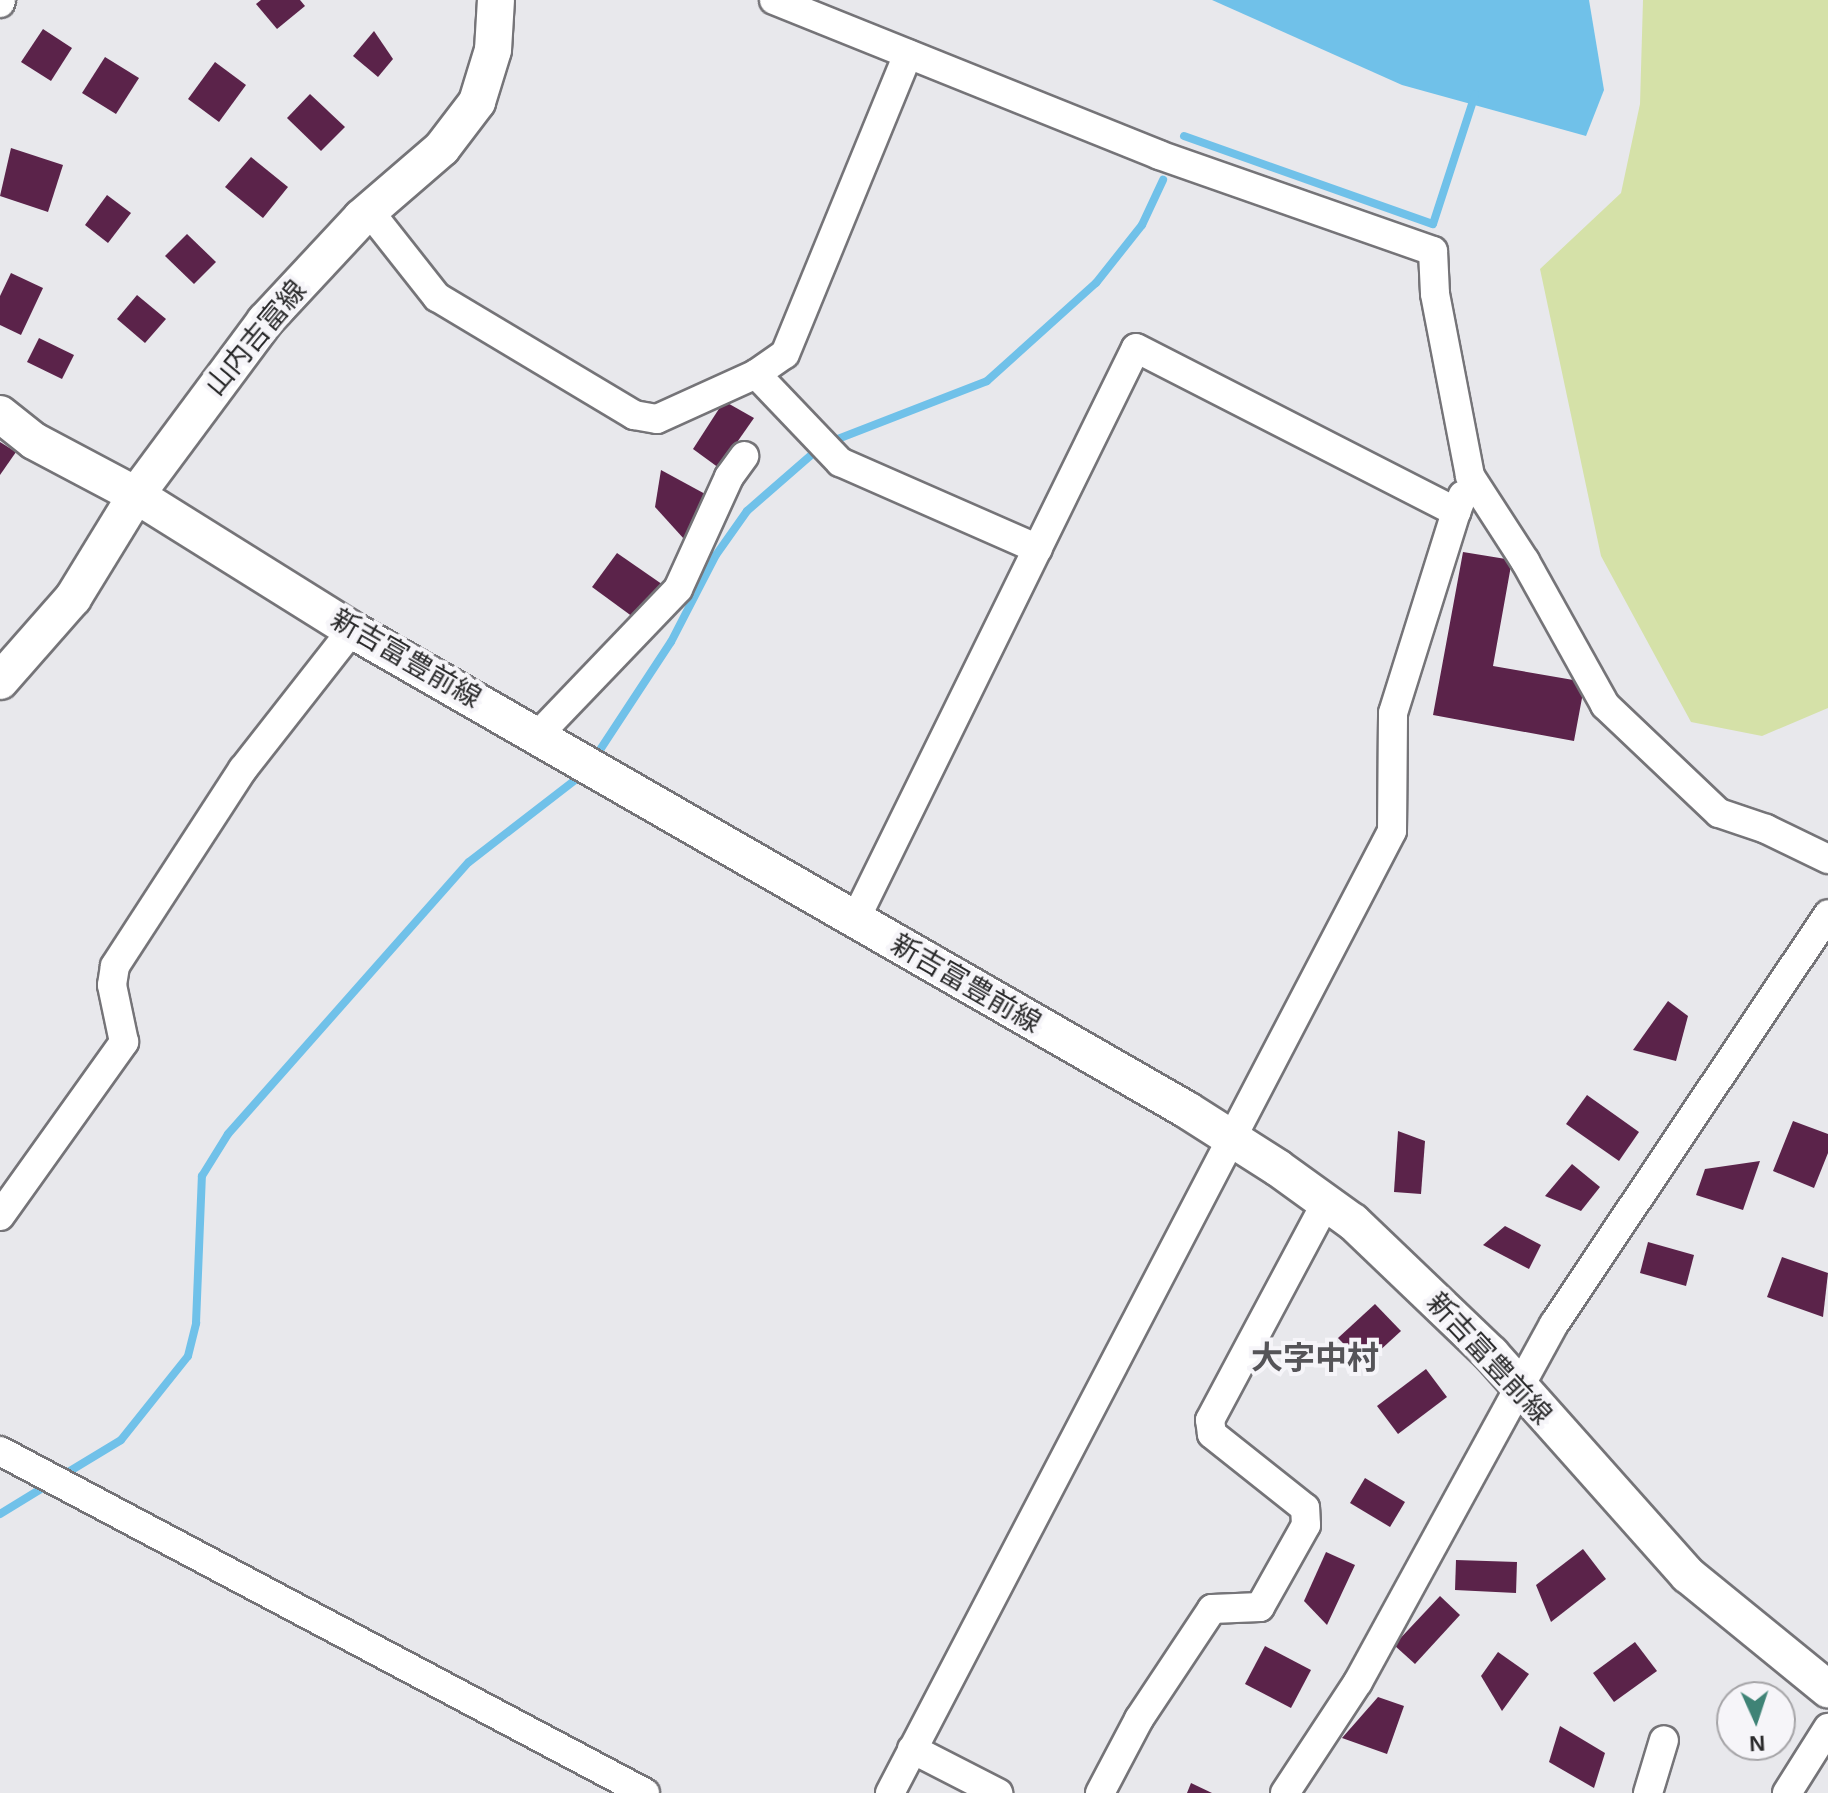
<!DOCTYPE html>
<meta charset="utf-8">
<style>
body{margin:0}
#map{position:relative;width:1828px;height:1793px;overflow:hidden;background:#e8e8ec;font-family:Arial,"Noto Sans JP",sans-serif}
div>[style]{position:absolute}
.green>*{inset:0;background:#d5e1a8}
.water>*{inset:0;background:#70c1e9}
.stream>*{height:8px;margin:-4px;padding:0 4px;transform-origin:4px;border-radius:4px;background:#70c1e9}
.building>*{inset:0;background:#5b234a}
.roads{filter:drop-shadow(2px 0 #757478) drop-shadow(-2px 0 #757478) drop-shadow(0 2px #757478) drop-shadow(0 -2px #757478)}
.minor>*{height:28px;margin:-14px;padding:0 14px;transform-origin:14px;border-radius:14px;background:#fff}
.major>*{height:36px;margin:-18px;padding:0 18px;transform-origin:18px;border-radius:18px;background:#fff}
span{translate:-50% -50%;white-space:nowrap;text-align:center;line-height:1.15;-webkit-text-stroke:8px #f6f5f9;paint-order:stroke}
.street-label{font-size:28px;color:#2b2b2c}
.quarter-label{font-size:32px;color:#555458;font-weight:700}
.north{position:absolute;left:1716px;top:1681px;width:80px;height:80px;box-sizing:border-box;background:#f6f5f9;border:2px solid #a5a4a7;border-radius:50%;rotate:177deg;font-size:22px;font-weight:700;line-height:32px;text-align:center;color:#2b2b2c}
.north::after{content:'';display:block;margin:auto;width:28px;height:36px;background:#3f8376;clip-path:polygon(50% 0,100% 100%,50% 72%,0 100%)}
</style>
<div id="map">
<div class="green">
<div style="clip-path:polygon(1643px 0,1828px 0,1828px 708px,1762px 736px,1691px 722px,1601px 556px,1540px 269px,1621px 193px,1640px 104px)"></div>
</div>
<div class="water">
<div style="clip-path:polygon(1212px 0,1589px 0,1604px 90px,1586px 136px,1402px 85px)"></div>
</div>
<div class="stream">
<div style="left:1184px;top:136px;width:264px;rotate:19.5deg"></div>
<div style="left:1433px;top:224px;width:136px;rotate:-72deg"></div>
<div style="left:830px;top:442px;width:168px;rotate:-21.2deg"></div>
<div style="left:987px;top:381px;width:147px;rotate:-42deg"></div>
<div style="left:1096px;top:283px;width:74px;rotate:-51.6deg"></div>
<div style="left:1142px;top:225px;width:50px;rotate:-65deg"></div>
<div style="left:594px;top:759px;width:140px;rotate:-56.7deg"></div>
<div style="left:671px;top:642px;width:98px;rotate:-62.7deg"></div>
<div style="left:716px;top:555px;width:54px;rotate:-54.8deg"></div>
<div style="left:747px;top:511px;width:94px;rotate:-41.1deg"></div>
<div style="left:60px;top:1477px;width:71px;rotate:-31.2deg"></div>
<div style="left:121px;top:1440px;width:107px;rotate:-51.4deg"></div>
<div style="left:188px;top:1356px;width:34px;rotate:-76deg"></div>
<div style="left:196px;top:1323px;width:147px;rotate:-87.7deg"></div>
<div style="left:202px;top:1176px;width:49px;rotate:-58.2deg"></div>
<div style="left:228px;top:1134px;width:363px;rotate:-48.5deg"></div>
<div style="left:469px;top:862px;width:145px;rotate:-37.7deg"></div>
<div style="left:0;top:1514px;width:57px;rotate:-31.5deg"></div>
</div>
<div class="building">
<div style="clip-path:polygon(261px 0,300px 0,305px 6px,277px 29px,256px 4px)"></div>
<div style="clip-path:polygon(43px 29px,72px 48px,51px 81px,21px 62px)"></div>
<div style="clip-path:polygon(374px 31px,393px 59px,378px 77px,353px 56px)"></div>
<div style="clip-path:polygon(105px 57px,139px 78px,116px 114px,82px 93px)"></div>
<div style="clip-path:polygon(215px 62px,246px 85px,219px 122px,188px 99px)"></div>
<div style="clip-path:polygon(310px 94px,345px 127px,321px 151px,287px 118px)"></div>
<div style="clip-path:polygon(11px 148px,63px 165px,48px 212px,0 196px)"></div>
<div style="clip-path:polygon(251px 157px,288px 187px,263px 218px,225px 187px)"></div>
<div style="clip-path:polygon(107px 195px,131px 213px,108px 243px,85px 225px)"></div>
<div style="clip-path:polygon(187px 234px,216px 262px,194px 284px,165px 256px)"></div>
<div style="clip-path:polygon(11px 273px,43px 288px,21px 335px,0 325px,0 296px)"></div>
<div style="clip-path:polygon(137px 295px,166px 319px,145px 343px,117px 319px)"></div>
<div style="clip-path:polygon(39px 338px,74px 355px,62px 379px,27px 362px)"></div>
<div style="clip-path:polygon(724px 401px,754px 418px,719px 468px,693px 449px)"></div>
<div style="clip-path:polygon(0 442px,16px 452px,0 475px)"></div>
<div style="clip-path:polygon(661px 470px,707px 495px,684px 539px,655px 507px)"></div>
<div style="clip-path:polygon(1463px 552px,1512px 560px,1493px 666px,1585px 682px,1574px 741px,1433px 715px)"></div>
<div style="clip-path:polygon(617px 553px,669px 589px,633px 617px,592px 587px)"></div>
<div style="clip-path:polygon(1668px 1001px,1688px 1016px,1676px 1061px,1633px 1050px)"></div>
<div style="clip-path:polygon(1587px 1095px,1639px 1132px,1619px 1161px,1566px 1124px)"></div>
<div style="clip-path:polygon(1793px 1121px,1828px 1134px,1828px 1153px,1814px 1188px,1773px 1171px)"></div>
<div style="clip-path:polygon(1398px 1131px,1425px 1141px,1421px 1194px,1394px 1192px)"></div>
<div style="clip-path:polygon(1760px 1161px,1743px 1210px,1696px 1195px,1705px 1169px)"></div>
<div style="clip-path:polygon(1572px 1164px,1600px 1187px,1581px 1211px,1545px 1196px)"></div>
<div style="clip-path:polygon(1505px 1226px,1541px 1245px,1529px 1269px,1483px 1245px)"></div>
<div style="clip-path:polygon(1648px 1242px,1694px 1255px,1686px 1286px,1640px 1273px)"></div>
<div style="clip-path:polygon(1782px 1257px,1828px 1273px,1823px 1317px,1767px 1297px)"></div>
<div style="clip-path:polygon(1375px 1304px,1401px 1331px,1364px 1365px,1338px 1338px)"></div>
<div style="clip-path:polygon(1426px 1369px,1447px 1397px,1398px 1434px,1377px 1406px)"></div>
<div style="clip-path:polygon(1365px 1478px,1405px 1502px,1390px 1527px,1350px 1503px)"></div>
<div style="clip-path:polygon(1583px 1549px,1606px 1579px,1551px 1622px,1536px 1585px)"></div>
<div style="clip-path:polygon(1326px 1552px,1355px 1565px,1327px 1625px,1304px 1601px)"></div>
<div style="clip-path:polygon(1456px 1560px,1517px 1562px,1516px 1593px,1455px 1590px)"></div>
<div style="clip-path:polygon(1440px 1596px,1460px 1615px,1415px 1664px,1394px 1645px)"></div>
<div style="clip-path:polygon(1635px 1642px,1657px 1671px,1614px 1702px,1593px 1673px)"></div>
<div style="clip-path:polygon(1265px 1646px,1311px 1670px,1291px 1708px,1245px 1684px)"></div>
<div style="clip-path:polygon(1498px 1652px,1529px 1674px,1502px 1711px,1481px 1676px)"></div>
<div style="clip-path:polygon(1378px 1697px,1404px 1706px,1387px 1754px,1342px 1738px)"></div>
<div style="clip-path:polygon(1560px 1726px,1605px 1753px,1594px 1788px,1549px 1762px)"></div>
<div style="clip-path:polygon(1191px 1783px,1212px 1793px,1187px 1793px)"></div>
</div>
<div class="roads">
<div class="minor">
<div style="left:774px;top:0;width:415px;rotate:21.9deg"></div>
<div style="left:1159px;top:155px;width:290px;rotate:19.3deg"></div>
<div style="left:1433px;top:251px;width:43px;rotate:87.3deg"></div>
<div style="left:1435px;top:294px;width:185px;rotate:79.1deg"></div>
<div style="left:1470px;top:476px;width:101px;rotate:57.1deg"></div>
<div style="left:1525px;top:561px;width:165px;rotate:60.9deg"></div>
<div style="left:1605px;top:705px;width:157px;rotate:43.5deg"></div>
<div style="left:1719px;top:813px;width:50px;rotate:18.8deg"></div>
<div style="left:1766px;top:829px;width:69px;rotate:25.8deg"></div>
<div style="left:0;top:3px;width:3px;rotate:-72deg"></div>
<div style="left:369px;top:211px;width:110px;rotate:51.7deg"></div>
<div style="left:437px;top:297px;width:230px;rotate:30.9deg"></div>
<div style="left:634px;top:415px;width:23px;rotate:10deg"></div>
<div style="left:657px;top:419px;width:109px;rotate:-24.4deg"></div>
<div style="left:756px;top:374px;width:35px;rotate:-35deg"></div>
<div style="left:785px;top:354px;width:324px;rotate:-67.7deg"></div>
<div style="left:756px;top:374px;width:122px;rotate:46.3deg"></div>
<div style="left:840px;top:462px;width:216px;rotate:23.7deg"></div>
<div style="left:538px;top:735px;width:202px;rotate:-46.2deg"></div>
<div style="left:678px;top:589px;width:123px;rotate:-65.5deg"></div>
<div style="left:729px;top:477px;width:26px;rotate:-54deg"></div>
<div style="left:855px;top:920px;width:637px;rotate:-63.84deg"></div>
<div style="left:1136px;top:348px;width:360px;rotate:27.1deg"></div>
<div style="left:1456px;top:512px;width:18px;rotate:-68deg"></div>
<div style="left:0;top:1216px;width:214px;rotate:-54.5deg"></div>
<div style="left:124px;top:1042px;width:58px;rotate:-101.9deg"></div>
<div style="left:112px;top:985px;width:19px;rotate:-81deg"></div>
<div style="left:115px;top:966px;width:235px;rotate:-57deg"></div>
<div style="left:243px;top:769px;width:177px;rotate:-51.9deg"></div>
<div style="left:0;top:1451px;width:730px;rotate:27.93deg"></div>
<div style="left:912px;top:1749px;width:97px;rotate:27.1deg"></div>
<div style="left:890px;top:1793px;width:1085px;rotate:-62.44deg"></div>
<div style="left:1392px;top:831px;width:118px;rotate:-89.5deg"></div>
<div style="left:1393px;top:713px;width:211px;rotate:-72.6deg"></div>
<div style="left:1100px;top:1793px;width:84px;rotate:-62.2deg"></div>
<div style="left:1139px;top:1719px;width:132px;rotate:-56.4deg"></div>
<div style="left:1212px;top:1609px;width:48px;rotate:-2.4deg"></div>
<div style="left:1260px;top:1607px;width:94px;rotate:-60.7deg"></div>
<div style="left:1306px;top:1525px;width:17px;rotate:-93deg"></div>
<div style="left:1305px;top:1508px;width:119px;rotate:-141.5deg"></div>
<div style="left:1212px;top:1434px;width:14px;rotate:-98deg"></div>
<div style="left:1210px;top:1420px;width:246px;rotate:-61.9deg"></div>
<div style="left:1285px;top:1793px;width:133px;rotate:-56.7deg"></div>
<div style="left:1358px;top:1682px;width:408px;rotate:-61.3deg"></div>
<div style="left:1554px;top:1324px;width:493px;rotate:-56.2deg"></div>
<div style="left:1648px;top:1793px;width:55px;rotate:-73.2deg"></div>
<div style="left:1787px;top:1793px;width:77px;rotate:-57.8deg"></div>
</div>
<div class="major">
<div style="left:0;top:414px;width:43px;rotate:38.5deg"></div>
<div style="left:34px;top:441px;width:115px;rotate:27.9deg"></div>
<div style="left:136px;top:495px;width:255px;rotate:32deg"></div>
<div style="left:352px;top:630px;width:963px;rotate:29.89deg"></div>
<div style="left:1187px;top:1110px;width:108px;rotate:32.5deg"></div>
<div style="left:1278px;top:1168px;width:92px;rotate:35.8deg"></div>
<div style="left:1353px;top:1222px;width:191px;rotate:43.7deg"></div>
<div style="left:1491px;top:1354px;width:296px;rotate:48.3deg"></div>
<div style="left:1688px;top:1575px;width:181px;rotate:39.2deg"></div>
<div style="left:0;top:681px;width:111px;rotate:-48.7deg"></div>
<div style="left:73px;top:598px;width:121px;rotate:-58.5deg"></div>
<div style="left:136px;top:495px;width:217px;rotate:-53.4deg"></div>
<div style="left:265px;top:321px;width:141px;rotate:-47deg"></div>
<div style="left:361px;top:218px;width:107px;rotate:-40.8deg"></div>
<div style="left:442px;top:148px;width:58px;rotate:-52.7deg"></div>
<div style="left:477px;top:102px;width:54px;rotate:-72.9deg"></div>
<div style="left:493px;top:50px;width:50px;rotate:-86.6deg"></div>
</div>
</div>
<div class="street-label">
<span style="left:256px;top:338px;rotate:-50deg">山内吉富線</span>
<span style="left:406px;top:659px;rotate:30deg">新吉富豊前線</span>
<span style="left:966px;top:984px;rotate:30deg">新吉富豊前線</span>
<span style="left:1489px;top:1359px;rotate:47deg">新吉富豊前線</span>
</div>
<div class="quarter-label">
<span style="left:1315px;top:1358px">大字中村</span>
</div>
<div class="north">N</div>
</div>
